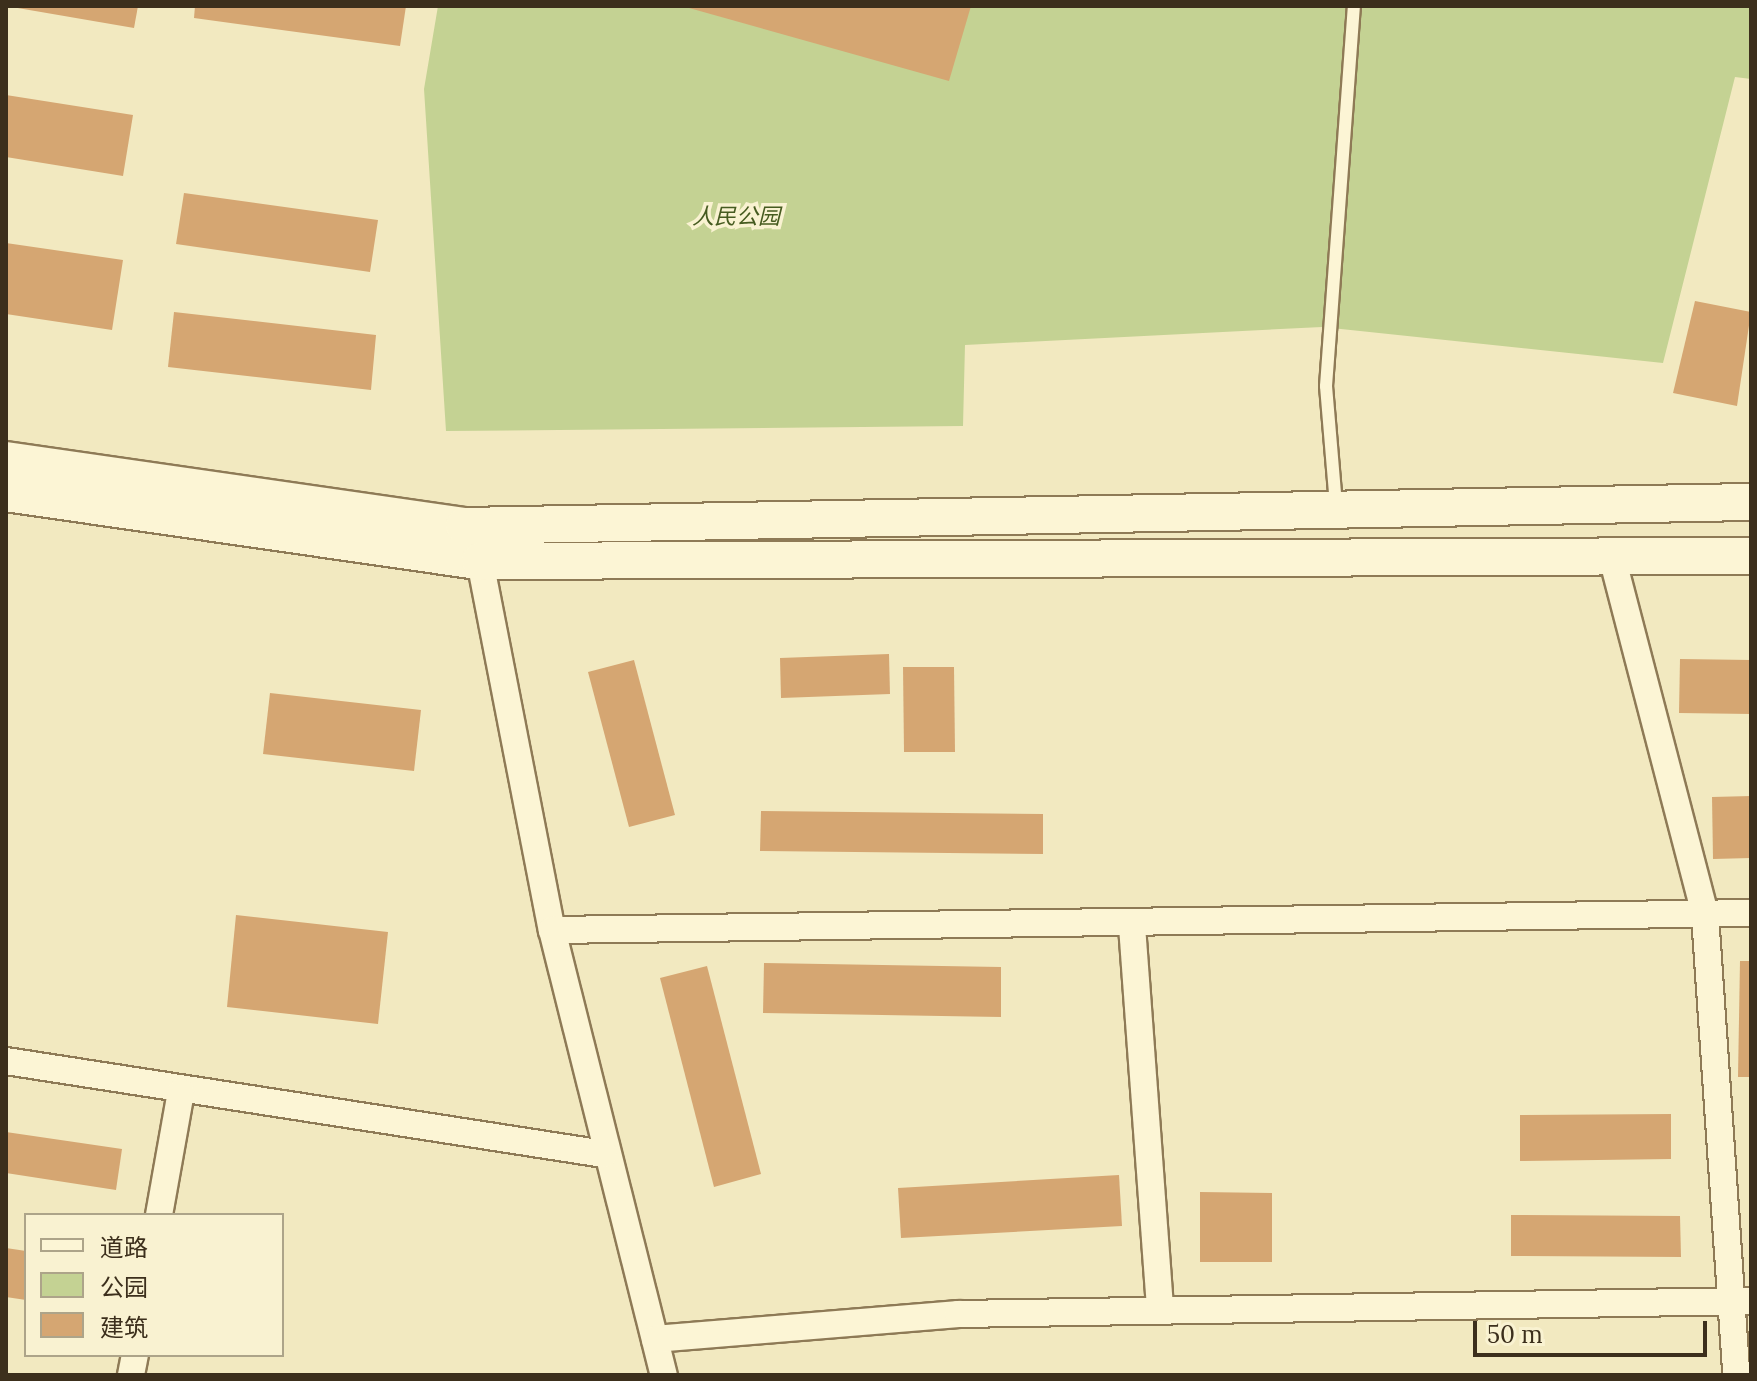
<!DOCTYPE html>
<meta charset="utf-8">
<style>
body{margin:0}
#map{position:relative;width:1757px;height:1381px;overflow:hidden;background:#f2e9c0;font-family:Lora,"Noto Sans SC",serif}
div>[style]{position:absolute}
.green>*{inset:0;background:#c4d293}
.building>*{inset:0;background:#d5a672}
.roads{filter:drop-shadow(2px 0 #8e7a56) drop-shadow(-2px 0 #8e7a56) drop-shadow(0 2px #8e7a56) drop-shadow(0 -2px #8e7a56)}
.service>*{height:12px;margin:-6px;padding:0 6px;transform-origin:6px;border-radius:6px;background:#fcf5d5}
.minor>*{height:26px;margin:-13px;padding:0 13px;transform-origin:13px;border-radius:13px;background:#fcf5d5}
.secondary>*{height:36px;margin:-18px;padding:0 18px;transform-origin:18px;border-radius:18px;background:#fcf5d5}
span{translate:-50% -50%;white-space:nowrap;text-align:center;line-height:1.15;-webkit-text-stroke:7px #f9f2d1;paint-order:stroke}
.park-label{font-size:22px;color:#465b20;font-style:italic}
.frame{position:absolute;inset:0;border:8px solid #3c2f1c;pointer-events:none}
.legend{position:absolute;left:24px;top:1213px;width:260px;height:144px;box-sizing:border-box;background:#f9f2d1;border:2px solid #ada489;margin:0;padding:10px 14px;list-style:none;font-size:24px;color:#3c2f1c}
.legend li{display:flex;align-items:center;gap:16px;height:40px}
.legend b{width:40px;border:2px solid #ada489}
.scale{position:absolute;left:1473px;top:1321px;width:234px;height:36px;box-sizing:border-box;border:4px solid #3c2f1c;border-top:0;padding-left:10px;font-size:24px;line-height:28px;white-space:nowrap;color:#3c2f1c;-webkit-text-stroke:6px #f9f2d1;paint-order:stroke}
</style>
<div id="map">
<div class="green">
<div style="clip-path:polygon(438px 6px,1751px 6px,1751px 79px,1735px 77px,1663px 363px,1322px 327px,965px 345px,963px 426px,446px 431px,424px 89px)"></div>
</div>
<div class="building">
<div style="clip-path:polygon(6px 6px,138px 6px,134px 28px)"></div>
<div style="clip-path:polygon(195px 6px,406px 6px,400px 46px,194px 18px)"></div>
<div style="clip-path:polygon(682px 6px,971px 6px,949px 81px)"></div>
<div style="clip-path:polygon(6px 95px,133px 115px,123px 176px,6px 157px)"></div>
<div style="clip-path:polygon(184px 193px,378px 220px,370px 272px,176px 244px)"></div>
<div style="clip-path:polygon(6px 243px,123px 260px,112px 330px,6px 314px)"></div>
<div style="clip-path:polygon(1695px 301px,1751px 312px,1737px 406px,1673px 393px)"></div>
<div style="clip-path:polygon(174px 312px,376px 335px,371px 390px,168px 367px)"></div>
<div style="clip-path:polygon(889px 654px,890px 694px,781px 698px,780px 658px)"></div>
<div style="clip-path:polygon(1680px 659px,1751px 660px,1751px 714px,1679px 713px)"></div>
<div style="clip-path:polygon(634px 660px,675px 815px,629px 827px,588px 672px)"></div>
<div style="clip-path:polygon(903px 667px,954px 667px,955px 752px,904px 752px)"></div>
<div style="clip-path:polygon(270px 693px,421px 710px,414px 771px,263px 754px)"></div>
<div style="clip-path:polygon(1751px 796px,1751px 858px,1713px 859px,1712px 797px)"></div>
<div style="clip-path:polygon(761px 811px,1043px 814px,1043px 854px,760px 851px)"></div>
<div style="clip-path:polygon(236px 915px,388px 932px,378px 1024px,227px 1007px)"></div>
<div style="clip-path:polygon(1740px 961px,1751px 961px,1751px 1077px,1738px 1077px)"></div>
<div style="clip-path:polygon(764px 963px,1001px 967px,1001px 1017px,763px 1013px)"></div>
<div style="clip-path:polygon(707px 966px,761px 1174px,714px 1187px,660px 978px)"></div>
<div style="clip-path:polygon(1671px 1114px,1671px 1159px,1520px 1161px,1520px 1115px)"></div>
<div style="clip-path:polygon(6px 1132px,122px 1149px,116px 1190px,6px 1173px)"></div>
<div style="clip-path:polygon(1119px 1175px,1122px 1226px,901px 1238px,898px 1188px)"></div>
<div style="clip-path:polygon(1200px 1192px,1272px 1193px,1272px 1262px,1200px 1262px)"></div>
<div style="clip-path:polygon(1511px 1215px,1680px 1216px,1681px 1257px,1511px 1256px)"></div>
<div style="clip-path:polygon(6px 1248px,26px 1251px,26px 1300px,6px 1297px)"></div>
</div>
<div class="roads">
<div class="service">
<div style="left:1336px;top:505px;width:119px;rotate:-94.8deg"></div>
<div style="left:1326px;top:386px;width:381px;rotate:-85.8deg"></div>
</div>
<div class="minor">
<div style="left:1612px;top:557px;width:370px;rotate:75.4deg"></div>
<div style="left:1705px;top:915px;width:461px;rotate:86.1deg"></div>
<div style="left:480px;top:561px;width:376px;rotate:79deg"></div>
<div style="left:552px;top:930px;width:459px;rotate:75.9deg"></div>
<div style="left:1132px;top:926px;width:384px;rotate:85.8deg"></div>
<div style="left:552px;top:930px;width:1199px;rotate:-0.81deg"></div>
<div style="left:6px;top:1061px;width:605px;rotate:8.84deg"></div>
<div style="left:159px;top:1215px;width:125px;rotate:-79.9deg"></div>
<div style="left:655px;top:1339px;width:304px;rotate:-4.7deg"></div>
<div style="left:958px;top:1314px;width:793px;rotate:-0.94deg"></div>
<div style="left:131px;top:1375px;width:20px;rotate:-79deg"></div>
</div>
<div class="secondary">
<div style="left:6px;top:460px;width:463px;rotate:8.2deg"></div>
<div style="left:464px;top:526px;width:1287px;rotate:-1.07deg"></div>
<div style="left:6px;top:493px;width:479px;rotate:8.2deg"></div>
<div style="left:480px;top:561px;width:1271px;rotate:-0.23deg"></div>
</div>
</div>
<div class="park-label">
<span style="left:736px;top:217px">人民公园</span>
</div>
<div class="frame"></div>
<ul class="legend">
<li><b style="height:10px;background:#fcf5d5"></b>道路</li>
<li><b style="height:22px;background:#c4d293"></b>公园</li>
<li><b style="height:22px;background:#d5a672"></b>建筑</li>
</ul>
<div class="scale">50 m</div>
</div>
